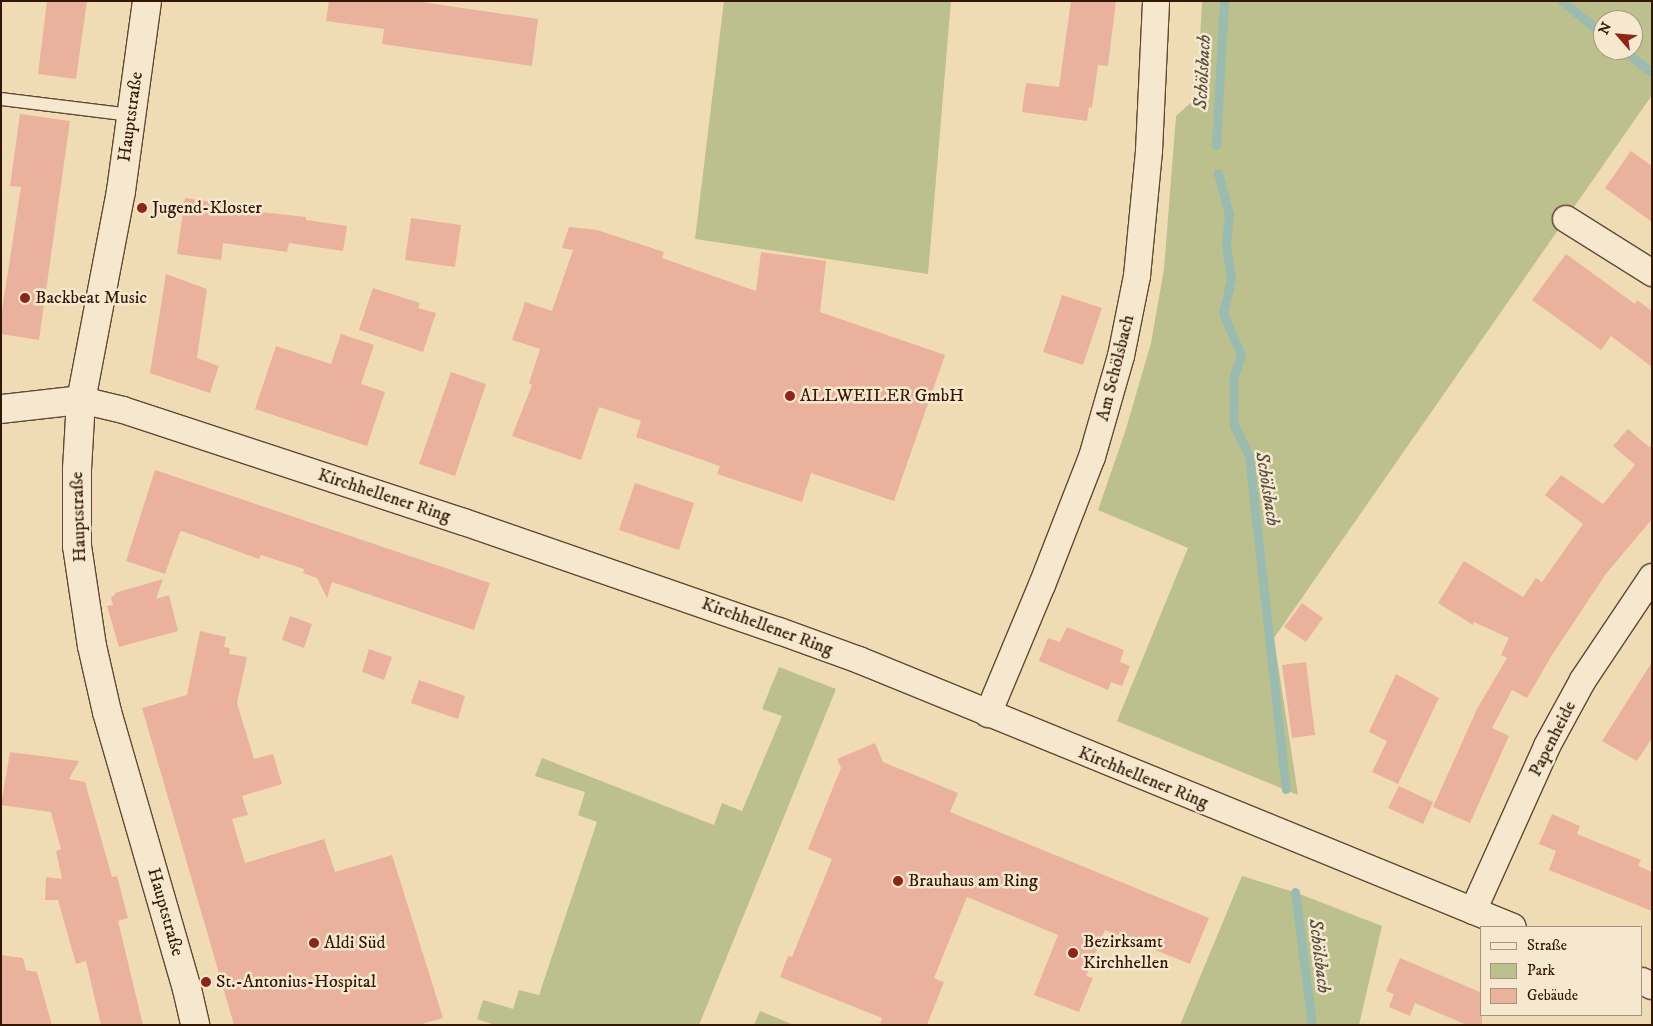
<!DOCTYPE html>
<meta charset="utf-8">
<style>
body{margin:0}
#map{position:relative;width:1653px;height:1026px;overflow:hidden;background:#efdcb5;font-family:"IM FELL DW Pica",serif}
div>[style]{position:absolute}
.green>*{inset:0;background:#bbc08c}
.stream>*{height:9px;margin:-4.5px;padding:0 4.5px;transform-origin:4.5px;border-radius:4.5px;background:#9abbb0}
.building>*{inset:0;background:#eab29d}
.roads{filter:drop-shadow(1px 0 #624831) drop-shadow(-1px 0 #624831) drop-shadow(0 1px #624831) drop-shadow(0 -1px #624831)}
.lane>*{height:12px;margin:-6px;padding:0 6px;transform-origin:6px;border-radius:6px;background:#f5e8cf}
.street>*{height:26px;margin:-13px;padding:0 13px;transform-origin:13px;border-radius:13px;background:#f5e8cf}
.secondary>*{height:28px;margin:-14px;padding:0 14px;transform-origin:14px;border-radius:14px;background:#f5e8cf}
.dots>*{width:14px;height:14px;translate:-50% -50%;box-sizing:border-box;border:2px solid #f5e8cf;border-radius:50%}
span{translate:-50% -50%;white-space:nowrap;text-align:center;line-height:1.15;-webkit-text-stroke:5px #f5e8cf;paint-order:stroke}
.street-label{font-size:18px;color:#331705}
.poi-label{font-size:18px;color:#331705}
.left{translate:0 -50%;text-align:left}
.water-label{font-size:19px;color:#575041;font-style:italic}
.frame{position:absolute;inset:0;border:2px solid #331705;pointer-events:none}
.legend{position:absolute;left:1480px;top:926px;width:162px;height:90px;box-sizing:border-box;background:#f5e8cf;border:1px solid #a7947e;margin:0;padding:6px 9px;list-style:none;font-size:15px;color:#331705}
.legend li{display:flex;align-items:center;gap:10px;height:25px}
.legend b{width:25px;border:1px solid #a7947e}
.north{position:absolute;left:1593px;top:10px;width:50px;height:50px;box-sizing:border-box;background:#f5e8cf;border:1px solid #a7947e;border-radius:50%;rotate:297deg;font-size:14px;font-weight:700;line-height:20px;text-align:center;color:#331705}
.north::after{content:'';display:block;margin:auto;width:18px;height:22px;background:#8f2418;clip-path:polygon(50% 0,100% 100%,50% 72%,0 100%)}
</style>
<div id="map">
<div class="green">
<div style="clip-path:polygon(724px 1px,951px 1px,928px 274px,695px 239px)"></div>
<div style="clip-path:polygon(evenodd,1202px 1px,1652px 1px,1652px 95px,1274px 638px,1298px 795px,1117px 721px,1188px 548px,1098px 510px,1125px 432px,1151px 343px,1164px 269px,1176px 116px,1197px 97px,1202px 1px,1603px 20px,1633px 20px,1633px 50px,1603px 50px,1603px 20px)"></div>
<div style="clip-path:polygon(779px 667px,836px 689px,699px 1025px,495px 1025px,477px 1019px,483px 1000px,513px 1009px,519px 990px,539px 995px,597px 822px,578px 815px,585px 792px,535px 776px,542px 758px,714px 825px,722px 803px,742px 811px,782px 716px,762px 709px)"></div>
<div style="clip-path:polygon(1242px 876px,1297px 893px,1382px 926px,1359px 1025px,1180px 1025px)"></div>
<div style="clip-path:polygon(760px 1011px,794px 1025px,754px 1025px)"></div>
</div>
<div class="stream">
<div style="left:1562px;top:1px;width:53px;rotate:38.8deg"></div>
<div style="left:1623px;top:50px;width:37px;rotate:38deg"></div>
<div style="left:1216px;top:145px;width:144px;rotate:-86.8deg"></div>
<div style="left:1218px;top:173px;width:43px;rotate:75.3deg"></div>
<div style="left:1229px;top:215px;width:29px;rotate:96deg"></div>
<div style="left:1226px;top:244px;width:35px;rotate:82deg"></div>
<div style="left:1231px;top:279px;width:35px;rotate:103deg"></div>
<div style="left:1223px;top:313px;width:46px;rotate:66.8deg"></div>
<div style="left:1241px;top:355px;width:24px;rotate:109deg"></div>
<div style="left:1233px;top:378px;width:47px;rotate:88.8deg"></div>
<div style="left:1234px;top:425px;width:34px;rotate:64deg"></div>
<div style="left:1249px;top:456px;width:335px;rotate:83.7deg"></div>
<div style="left:1295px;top:892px;width:134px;rotate:82.7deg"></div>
</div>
<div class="building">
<div style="clip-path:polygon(47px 1px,87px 1px,76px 79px,38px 74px)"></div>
<div style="clip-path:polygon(329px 1px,415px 1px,538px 19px,532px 66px,382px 44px,384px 29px,326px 21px)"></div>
<div style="clip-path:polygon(1071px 1px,1116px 1px,1108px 66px,1098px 65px,1092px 108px,1089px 107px,1087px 121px,1022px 112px,1026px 83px,1059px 87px)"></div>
<div style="clip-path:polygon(20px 114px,70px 121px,39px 340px,1px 334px,1px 317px,21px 187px,10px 186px)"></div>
<div style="clip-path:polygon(1631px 151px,1652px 166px,1652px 222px,1605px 188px)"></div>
<div style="clip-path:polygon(185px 198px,233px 205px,233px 209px,306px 217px,306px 220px,347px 226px,343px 251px,289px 243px,287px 252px,223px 243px,221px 260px,177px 254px)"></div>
<div style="clip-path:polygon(411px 218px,461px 225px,455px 267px,405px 260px)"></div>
<div style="clip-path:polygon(569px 227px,597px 230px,664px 252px,662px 258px,756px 291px,761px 252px,826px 261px,820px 312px,945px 355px,894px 501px,811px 473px,802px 502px,717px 474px,720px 466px,636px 437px,641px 421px,599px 407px,581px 460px,512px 436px,532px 385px,529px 383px,540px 349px,512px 340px,525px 302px,552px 311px,573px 250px,562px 248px)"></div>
<div style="clip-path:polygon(1566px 254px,1635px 304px,1637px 300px,1652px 311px,1652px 367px,1611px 336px,1601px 350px,1532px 300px)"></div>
<div style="clip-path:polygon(166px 274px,207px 289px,197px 358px,219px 366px,210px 393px,150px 373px)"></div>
<div style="clip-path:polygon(373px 288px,420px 303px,418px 308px,436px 313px,423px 352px,359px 330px)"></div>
<div style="clip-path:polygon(1062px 295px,1102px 308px,1083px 365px,1043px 352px)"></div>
<div style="clip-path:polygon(341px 334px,374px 345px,361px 384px,385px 392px,367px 446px,255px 409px,276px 346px,331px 364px)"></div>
<div style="clip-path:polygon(451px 372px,486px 384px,455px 476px,419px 464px)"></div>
<div style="clip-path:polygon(1628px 429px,1649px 447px,1652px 444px,1652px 519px,1605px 575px,1552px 655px,1527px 698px,1512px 690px,1492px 728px,1509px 736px,1470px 823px,1433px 807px,1477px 709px,1507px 658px,1501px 655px,1509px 638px,1474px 622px,1473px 625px,1438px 603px,1464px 561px,1523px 597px,1536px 578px,1542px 582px,1583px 524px,1545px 495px,1561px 475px,1603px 504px,1635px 465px,1613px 446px)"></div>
<div style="clip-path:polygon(155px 470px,490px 583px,474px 630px,332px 582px,327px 598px,317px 578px,303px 573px,304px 569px,261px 555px,259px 559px,182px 531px,180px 532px,165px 574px,126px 561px)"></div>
<div style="clip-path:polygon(635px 483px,694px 503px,679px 550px,619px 530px)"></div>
<div style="clip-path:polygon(163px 579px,156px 599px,169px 595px,178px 631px,119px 647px,107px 606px,113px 605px,111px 597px,115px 595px,115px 593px)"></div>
<div style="clip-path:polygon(1302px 603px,1323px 618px,1306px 642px,1284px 627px)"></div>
<div style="clip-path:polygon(290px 616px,312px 624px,304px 648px,282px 640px)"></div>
<div style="clip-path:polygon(1067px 627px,1124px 650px,1120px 662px,1130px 666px,1122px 686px,1111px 682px,1108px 690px,1039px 661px,1048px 638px,1060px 642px)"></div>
<div style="clip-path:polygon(200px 631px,226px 637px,224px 647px,230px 648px,229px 654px,247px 657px,237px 703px,254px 759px,273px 754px,282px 784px,242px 796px,248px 815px,232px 819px,245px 863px,324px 839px,335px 872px,392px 855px,443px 1018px,419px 1025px,234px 1025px,142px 708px,187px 695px)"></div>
<div style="clip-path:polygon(369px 649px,392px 657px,384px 680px,362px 672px)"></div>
<div style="clip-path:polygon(1306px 662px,1315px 735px,1292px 738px,1282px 665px)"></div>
<div style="clip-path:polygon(1652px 662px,1652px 738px,1637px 761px,1602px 741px)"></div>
<div style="clip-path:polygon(1396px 674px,1439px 698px,1398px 784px,1372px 772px,1387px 741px,1369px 732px)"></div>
<div style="clip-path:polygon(419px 680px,465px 696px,458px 719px,411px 703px)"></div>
<div style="clip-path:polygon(875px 743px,883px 762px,958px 793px,950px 812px,1209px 918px,1190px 964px,1105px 930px,1086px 976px,1093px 978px,1079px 1012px,1034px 995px,1058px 935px,967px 897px,934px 978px,944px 982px,927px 1025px,880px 1025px,882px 1018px,780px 977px,788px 956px,792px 957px,832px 859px,808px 849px,841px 768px,837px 759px)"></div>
<div style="clip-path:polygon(10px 752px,79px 761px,69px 779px,85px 782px,112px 877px,117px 876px,128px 918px,118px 921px,143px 1025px,101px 1025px,86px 961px,76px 964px,58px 900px,45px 900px,46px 877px,62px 879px,56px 851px,61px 849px,51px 812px,1px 805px)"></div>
<div style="clip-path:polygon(1399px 786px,1433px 802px,1423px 824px,1388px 808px)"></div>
<div style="clip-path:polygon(1552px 814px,1580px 826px,1577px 834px,1641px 860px,1638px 866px,1652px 872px,1652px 911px,1549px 870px,1556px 851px,1539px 844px)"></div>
<div style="clip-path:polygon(1px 955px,23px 958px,26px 970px,37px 972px,52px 1025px,1px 1025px)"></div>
<div style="clip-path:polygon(1400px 958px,1482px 993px,1482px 1025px,1467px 1025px,1415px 1003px,1410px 1016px,1389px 1007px,1394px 994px,1386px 991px)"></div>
</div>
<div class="roads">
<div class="lane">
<div style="left:1px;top:99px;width:131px;rotate:7deg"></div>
</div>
<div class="street">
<div style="left:1566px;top:219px;width:102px;rotate:32.1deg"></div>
<div style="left:81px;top:400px;width:43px;rotate:13.4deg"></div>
<div style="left:123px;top:410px;width:359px;rotate:18.2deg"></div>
<div style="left:464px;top:522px;width:333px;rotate:19.1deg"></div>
<div style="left:779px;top:631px;width:85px;rotate:19.9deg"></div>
<div style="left:859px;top:660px;width:706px;rotate:22.21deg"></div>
<div style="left:988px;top:714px;width:140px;rotate:-67.3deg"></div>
<div style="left:1042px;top:585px;width:137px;rotate:-68.7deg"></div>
<div style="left:1092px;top:457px;width:105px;rotate:-74deg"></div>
<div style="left:1121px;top:356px;width:82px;rotate:-78.7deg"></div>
<div style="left:1137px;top:276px;width:126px;rotate:-84.5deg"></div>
<div style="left:1149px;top:151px;width:150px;rotate:-87.3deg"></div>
<div style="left:1473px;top:911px;width:181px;rotate:-65.8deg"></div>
<div style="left:1547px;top:746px;width:75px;rotate:-61.4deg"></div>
<div style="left:1583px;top:680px;width:124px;rotate:-56.2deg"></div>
<div style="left:1642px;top:981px;width:11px;rotate:27deg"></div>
</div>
<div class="secondary">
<div style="left:147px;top:1px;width:192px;rotate:97.8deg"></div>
<div style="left:121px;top:191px;width:213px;rotate:100.8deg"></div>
<div style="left:81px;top:400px;width:69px;rotate:93.3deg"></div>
<div style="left:77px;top:469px;width:77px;rotate:90deg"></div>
<div style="left:77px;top:546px;width:101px;rotate:81.5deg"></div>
<div style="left:92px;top:646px;width:68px;rotate:77.2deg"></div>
<div style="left:107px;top:712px;width:288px;rotate:73.9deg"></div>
<div style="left:187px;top:989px;width:37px;rotate:77deg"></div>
<div style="left:1px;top:409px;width:81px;rotate:-6.4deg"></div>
</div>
</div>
<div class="dots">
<div style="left:142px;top:208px;background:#8f2418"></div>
<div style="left:25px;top:298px;background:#8f2418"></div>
<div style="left:790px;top:396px;background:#8f2418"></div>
<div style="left:898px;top:881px;background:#8f2418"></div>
<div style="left:314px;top:943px;background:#8f2418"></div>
<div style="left:1073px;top:953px;background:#8f2418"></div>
<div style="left:206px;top:982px;background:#8f2418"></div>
</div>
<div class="street-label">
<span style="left:131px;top:117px;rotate:-82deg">Hauptstraße</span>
<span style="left:1116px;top:368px;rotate:-76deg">Am Schölsbach</span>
<span style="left:384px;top:496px;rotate:18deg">Kirchhellener Ring</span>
<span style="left:79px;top:517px;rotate:-92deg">Hauptstraße</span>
<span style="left:767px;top:627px;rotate:20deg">Kirchhellener Ring</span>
<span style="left:1553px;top:739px;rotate:-63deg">Papenheide</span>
<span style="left:1143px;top:778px;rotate:22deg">Kirchhellener Ring</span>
<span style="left:165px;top:912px;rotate:74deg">Hauptstraße</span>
</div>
<div class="poi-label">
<span class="left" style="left:152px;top:208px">Jugend-Kloster</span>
<span class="left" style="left:35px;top:298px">Backbeat Music</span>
<span class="left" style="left:800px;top:396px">ALLWEILER GmbH</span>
<span class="left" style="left:908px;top:881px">Brauhaus am Ring</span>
<span class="left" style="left:324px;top:943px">Aldi Süd</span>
<span class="left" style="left:1083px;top:953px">Bezirksamt<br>Kirchhellen</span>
<span class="left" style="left:216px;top:982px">St.-Antonius-Hospital</span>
</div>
<div class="water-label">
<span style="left:1203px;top:72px;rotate:-87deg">Schölsbach</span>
<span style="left:1267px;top:489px;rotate:81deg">Schölsbach</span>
<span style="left:1319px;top:956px;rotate:83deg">Schölsbach</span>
</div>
<div class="frame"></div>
<ul class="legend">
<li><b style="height:6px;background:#f5e8cf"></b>Straße</li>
<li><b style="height:14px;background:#bbc08c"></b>Park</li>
<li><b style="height:14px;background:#eab29d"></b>Gebäude</li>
</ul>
<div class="north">N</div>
</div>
